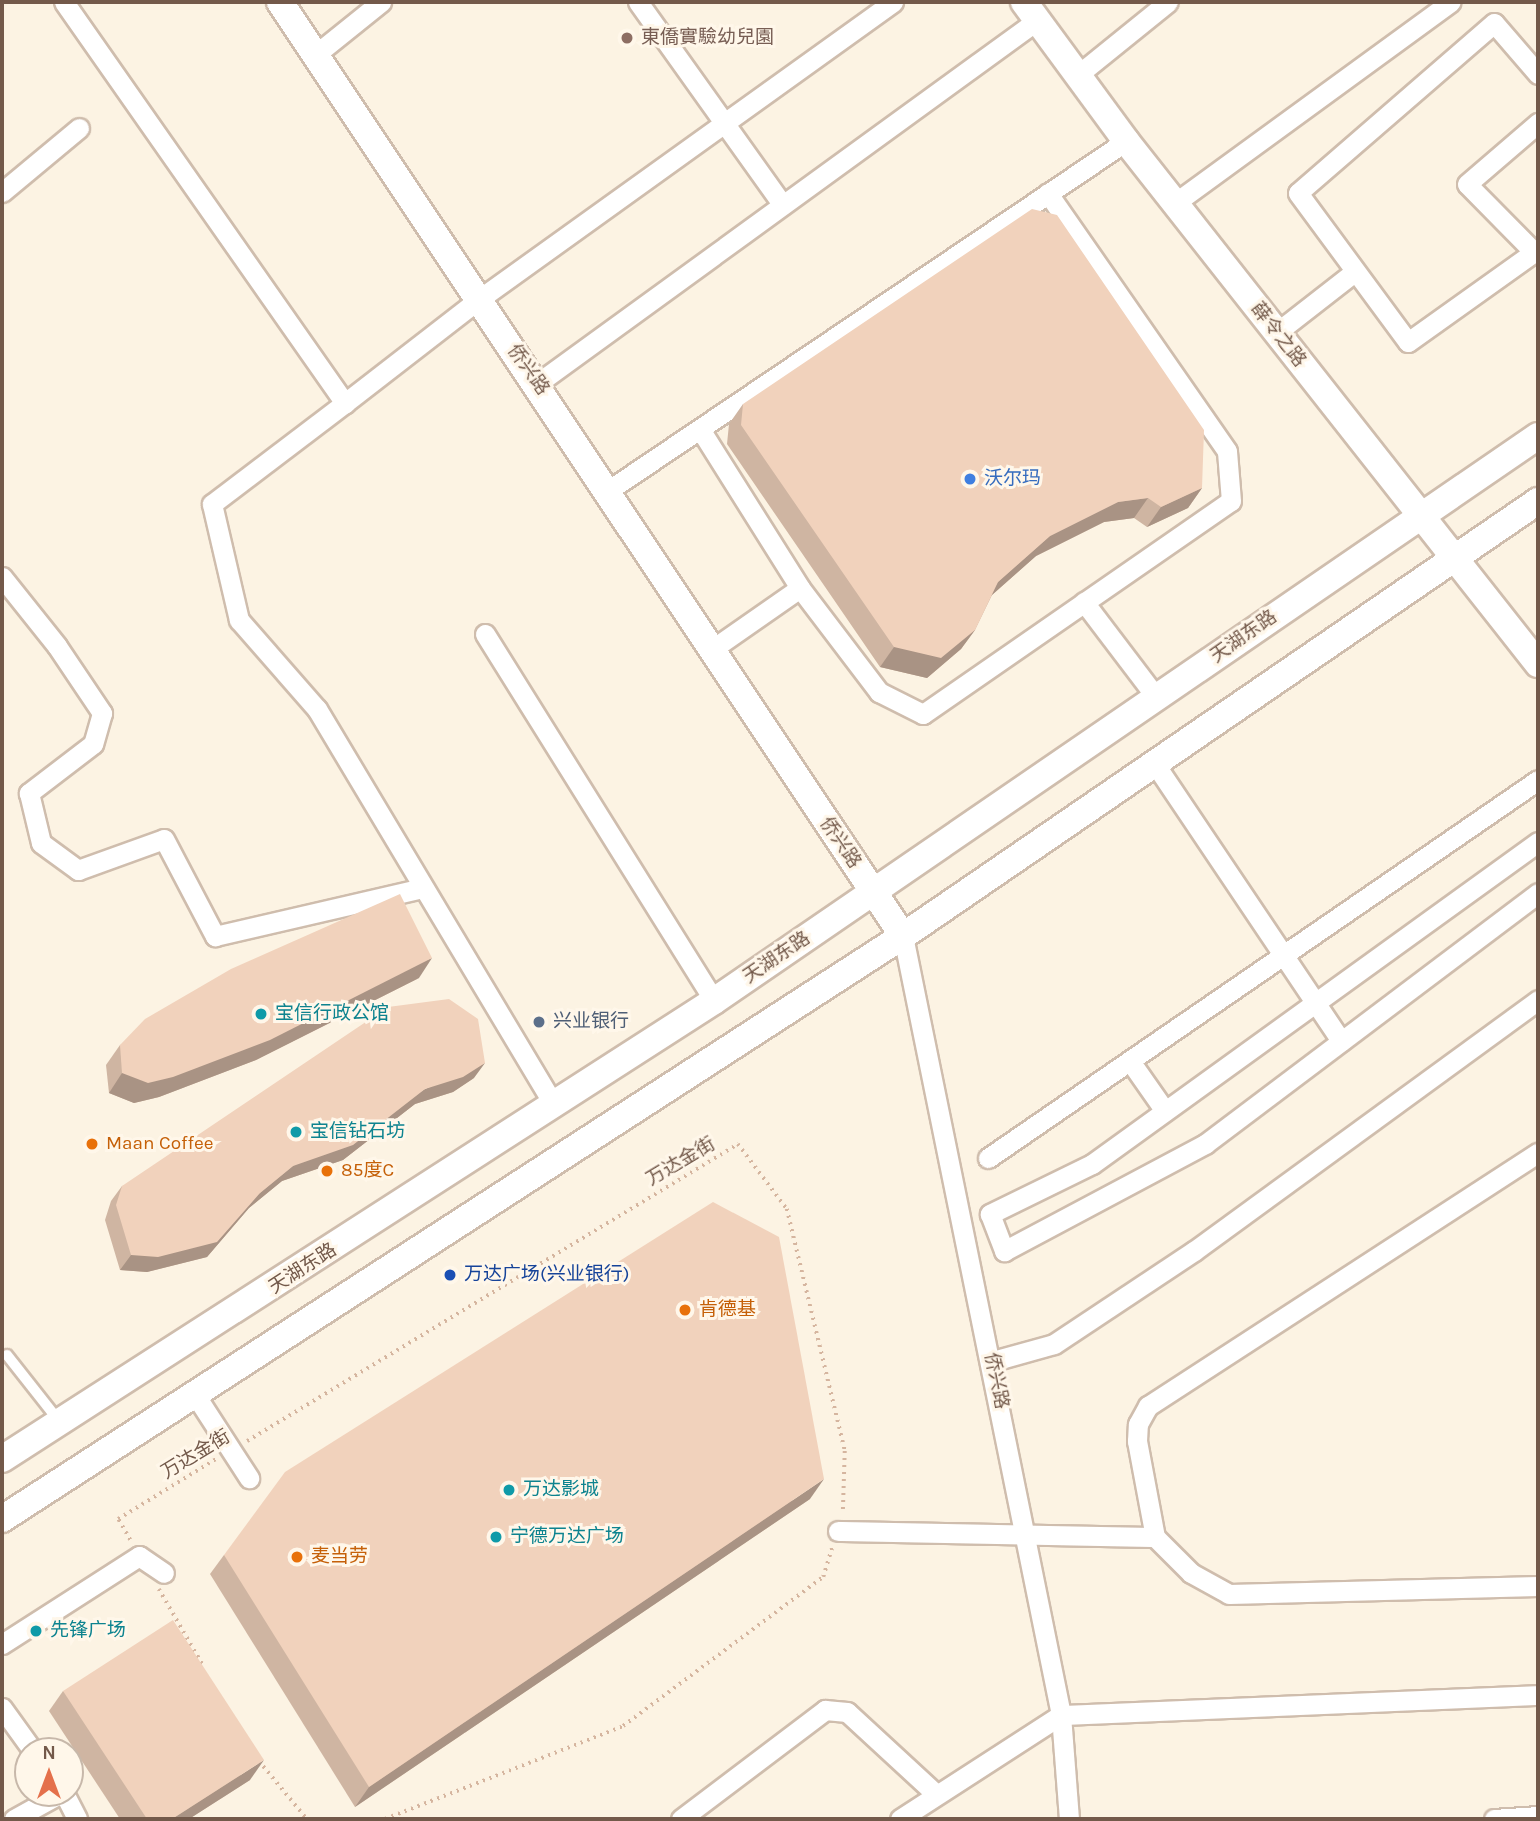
<!DOCTYPE html>
<meta charset="utf-8">
<style>
body{margin:0}
#map{position:relative;width:1540px;height:1821px;overflow:hidden;background:#fcf3e3;font-family:Karla,"Noto Sans SC",sans-serif}
div>[style]{position:absolute}
.path>*{height:3.5px;margin-top:-1.75px;transform-origin:0;background:repeating-linear-gradient(90deg,#d5b59f 0 2px,transparent 0 7px)}
.roads{filter:drop-shadow(2px 0 #cfbdad) drop-shadow(-2px 0 #cfbdad) drop-shadow(0 2px #cfbdad) drop-shadow(0 -2px #cfbdad)}
.lane>*{height:10px;margin:-5px;padding:0 5px;transform-origin:5px;border-radius:5px;background:#fff}
.street>*{height:19px;margin:-9.5px;padding:0 9.5px;transform-origin:9.5px;border-radius:9.5px;background:#fff}
.secondary>*{height:26px;margin:-13px;padding:0 13px;transform-origin:13px;border-radius:13px;background:#fff}
.wall>*{inset:0;background:#cfb5a2}
.shaded-wall>*{inset:0;background:#a99384}
.building>*{inset:0;background:#f1d2bc}
.dots>*{width:19px;height:19px;translate:-50% -50%;box-sizing:border-box;border:4px solid #fff7ea;border-radius:50%}
span{translate:-50% -50%;white-space:nowrap;text-align:center;line-height:1.15;-webkit-text-stroke:6px #fff7ea;paint-order:stroke}
.education-label{font-size:19px;color:#785e54}
.left{translate:0 -50%;text-align:left}
.street-label{font-size:19px;color:#73594a}
.shop-label{font-size:19px;color:#366cbe}
.culture-label{font-size:19px;color:#0d838f}
.service-label{font-size:19px;color:#4e5e75}
.food-label{font-size:19px;color:#c56008}
.transit-label{font-size:19px;color:#164399}
.frame{position:absolute;inset:0;border:4px solid #73594a;pointer-events:none}
.north{position:absolute;left:14px;top:1737px;width:70px;height:70px;box-sizing:border-box;background:#fff7ea;border:2px solid #c7b8aa;border-radius:50%;rotate:0deg;font-size:19px;font-weight:700;line-height:28px;text-align:center;color:#73594a}
.north::after{content:'';display:block;margin:auto;width:24px;height:32px;background:#e4704b;clip-path:polygon(50% 0,100% 100%,50% 72%,0 100%)}
</style>
<div id="map">
<div class="path">
<div style="left:247px;top:1441px;width:574px;rotate:-31.17deg"></div>
<div style="left:738px;top:1144px;width:81px;rotate:53deg"></div>
<div style="left:787px;top:1209px;width:249px;rotate:76.5deg"></div>
<div style="left:845px;top:1451px;width:62px;rotate:91.8deg"></div>
<div style="left:130px;top:1540px;width:24px;rotate:-120deg"></div>
<div style="left:118px;top:1519px;width:115px;rotate:-31.5deg"></div>
<div style="left:159px;top:1589px;width:90px;rotate:60deg"></div>
<div style="left:259px;top:1761px;width:75px;rotate:50.4deg"></div>
<div style="left:385px;top:1819px;width:256px;rotate:-21.3deg"></div>
<div style="left:623px;top:1726px;width:249px;rotate:-36.7deg"></div>
<div style="left:823px;top:1577px;width:31px;rotate:-73deg"></div>
</div>
<div class="roads">
<div class="lane">
<div style="left:7px;top:1355px;width:84px;rotate:51.8deg"></div>
</div>
<div class="street">
<div style="left:64px;top:2px;width:490px;rotate:55deg"></div>
<div style="left:345px;top:403px;width:168px;rotate:-37.8deg"></div>
<div style="left:478px;top:300px;width:511px;rotate:-35.68deg"></div>
<div style="left:638px;top:2px;width:249px;rotate:54.5deg"></div>
<div style="left:315px;top:55px;width:85px;rotate:-38.8deg"></div>
<div style="left:1079px;top:74px;width:114px;rotate:-39deg"></div>
<div style="left:1538px;top:74px;width:67px;rotate:-130.8deg"></div>
<div style="left:1494px;top:23px;width:259px;rotate:139.1deg"></div>
<div style="left:1298px;top:193px;width:185px;rotate:53.6deg"></div>
<div style="left:1408px;top:342px;width:155px;rotate:-35.5deg"></div>
<div style="left:1534px;top:252px;width:95px;rotate:-134.6deg"></div>
<div style="left:1467px;top:184px;width:94px;rotate:-40.7deg"></div>
<div style="left:2px;top:192px;width:100px;rotate:-39.7deg"></div>
<div style="left:1175px;top:203px;width:341px;rotate:-36.1deg"></div>
<div style="left:1276px;top:333px;width:98px;rotate:-37.9deg"></div>
<div style="left:538px;top:383px;width:619px;rotate:-36deg"></div>
<div style="left:345px;top:403px;width:167px;rotate:142.8deg"></div>
<div style="left:212px;top:504px;width:119px;rotate:76.9deg"></div>
<div style="left:239px;top:620px;width:118px;rotate:48.8deg"></div>
<div style="left:317px;top:709px;width:459px;rotate:59.1deg"></div>
<div style="left:700px;top:429px;width:188px;rotate:57.8deg"></div>
<div style="left:606px;top:492px;width:627px;rotate:-34.02deg"></div>
<div style="left:2px;top:577px;width:88px;rotate:51.4deg"></div>
<div style="left:57px;top:646px;width:81px;rotate:56.1deg"></div>
<div style="left:102px;top:713px;width:32px;rotate:106deg"></div>
<div style="left:93px;top:744px;width:81px;rotate:142.6deg"></div>
<div style="left:29px;top:793px;width:51px;rotate:76.5deg"></div>
<div style="left:41px;top:843px;width:46px;rotate:36.1deg"></div>
<div style="left:78px;top:870px;width:91px;rotate:-19.8deg"></div>
<div style="left:164px;top:839px;width:110px;rotate:62.3deg"></div>
<div style="left:215px;top:936px;width:213px;rotate:-13deg"></div>
<div style="left:1084px;top:602px;width:121px;rotate:52.8deg"></div>
<div style="left:485px;top:634px;width:433px;rotate:58deg"></div>
<div style="left:711px;top:650px;width:108px;rotate:-34.9deg"></div>
<div style="left:800px;top:588px;width:131px;rotate:52.8deg"></div>
<div style="left:879px;top:692px;width:49px;rotate:26.6deg"></div>
<div style="left:923px;top:714px;width:374px;rotate:-34.7deg"></div>
<div style="left:1231px;top:501px;width:50px;rotate:-94.6deg"></div>
<div style="left:1227px;top:451px;width:314px;rotate:-124.8deg"></div>
<div style="left:1155px;top:764px;width:334px;rotate:56.1deg"></div>
<div style="left:1538px;top:842px;width:550px;rotate:144.17deg"></div>
<div style="left:1092px;top:1164px;width:114px;rotate:153.9deg"></div>
<div style="left:990px;top:1214px;width:40px;rotate:69deg"></div>
<div style="left:1004px;top:1251px;width:228px;rotate:-28deg"></div>
<div style="left:1205px;top:1144px;width:417px;rotate:-37deg"></div>
<div style="left:903px;top:936px;width:795px;rotate:78.53deg"></div>
<div style="left:1061px;top:1715px;width:104px;rotate:85.6deg"></div>
<div style="left:1130px;top:1061px;width:61px;rotate:55deg"></div>
<div style="left:988px;top:1158px;width:667px;rotate:-34.5deg"></div>
<div style="left:993px;top:1361px;width:63px;rotate:-15.6deg"></div>
<div style="left:1054px;top:1344px;width:168px;rotate:-33.6deg"></div>
<div style="left:1194px;top:1251px;width:426px;rotate:-36.1deg"></div>
<div style="left:196px;top:1396px;width:98px;rotate:57.1deg"></div>
<div style="left:838px;top:1531px;width:317px;rotate:1.1deg"></div>
<div style="left:1155px;top:1537px;width:51px;rotate:45deg"></div>
<div style="left:1191px;top:1573px;width:43px;rotate:28.9deg"></div>
<div style="left:1229px;top:1594px;width:309px;rotate:-1.5deg"></div>
<div style="left:1155px;top:1537px;width:98px;rotate:-100.6deg"></div>
<div style="left:1137px;top:1441px;width:17px;rotate:-87deg"></div>
<div style="left:1138px;top:1424px;width:21px;rotate:-61deg"></div>
<div style="left:1148px;top:1406px;width:465px;rotate:-33deg"></div>
<div style="left:2px;top:1644px;width:163px;rotate:-32.7deg"></div>
<div style="left:139px;top:1556px;width:30px;rotate:34deg"></div>
<div style="left:2px;top:1708px;width:53px;rotate:54.2deg"></div>
<div style="left:64px;top:1793px;width:29px;rotate:63deg"></div>
<div style="left:14px;top:1819px;width:54px;rotate:-29deg"></div>
<div style="left:681px;top:1819px;width:181px;rotate:-37.1deg"></div>
<div style="left:825px;top:1710px;width:22px;rotate:5deg"></div>
<div style="left:847px;top:1712px;width:121px;rotate:42.7deg"></div>
<div style="left:900px;top:1819px;width:192px;rotate:-32.9deg"></div>
<div style="left:1061px;top:1715px;width:477px;rotate:-2.4deg"></div>
<div style="left:1494px;top:1819px;width:44px;rotate:-3.9deg"></div>
</div>
<div class="secondary">
<div style="left:280px;top:2px;width:1123px;rotate:56.3deg"></div>
<div style="left:1024px;top:2px;width:172px;rotate:53.7deg"></div>
<div style="left:1126px;top:141px;width:666px;rotate:51.77deg"></div>
<div style="left:2px;top:1459px;width:847px;rotate:-32.75deg"></div>
<div style="left:714px;top:1001px;width:999px;rotate:-34.44deg"></div>
<div style="left:2px;top:1519px;width:1073px;rotate:-32.91deg"></div>
<div style="left:903px;top:936px;width:770px;rotate:-34.41deg"></div>
</div>
</div>
<div class="wall">
<div style="clip-path:polygon(743px 404px,1202px 488px,1188px 508px,1147px 527px,1134px 518px,1104px 522px,1036px 556px,992px 595px,975px 630px,961px 649px,927px 678px,880px 667px,727px 444px,729px 424px)"></div>
<div style="clip-path:polygon(419px 978px,256px 1060px,159px 1097px,134px 1103px,109px 1093px,106px 1065px,120px 1045px)"></div>
<div style="clip-path:polygon(474px 1078px,453px 1092px,415px 1104px,343px 1160px,282px 1181px,249px 1208px,207px 1257px,147px 1272px,120px 1270px,105px 1220px,111px 1201px,122px 1186px)"></div>
<div style="clip-path:polygon(810px 1499px,355px 1807px,210px 1574px,224px 1555px)"></div>
<div style="clip-path:polygon(63px 1691px,250px 1780px,189px 1819px,120px 1819px,49px 1711px)"></div>
</div>
<div class="shaded-wall">
<div style="clip-path:polygon(1202px 488px,1188px 508px,1147px 527px,1161px 507px)"></div>
<div style="clip-path:polygon(1148px 498px,1134px 518px,1104px 522px,1036px 556px,984px 602px,998px 582px,1050px 536px,1118px 502px)"></div>
<div style="clip-path:polygon(975px 630px,961px 649px,927px 678px,880px 667px,894px 647px)"></div>
<div style="clip-path:polygon(432px 958px,419px 978px,256px 1060px,159px 1097px,134px 1103px,109px 1093px,122px 1073px)"></div>
<div style="clip-path:polygon(485px 1063px,474px 1078px,453px 1092px,415px 1104px,343px 1160px,282px 1181px,249px 1208px,207px 1257px,147px 1272px,120px 1270px,131px 1255px,260px 1193px,293px 1166px,425px 1089px)"></div>
<div style="clip-path:polygon(824px 1479px,810px 1499px,355px 1807px,369px 1787px)"></div>
<div style="clip-path:polygon(264px 1760px,250px 1780px,189px 1819px,172px 1819px)"></div>
</div>
<div class="building">
<div style="clip-path:polygon(1032px 209px,1057px 215px,1204px 430px,1202px 488px,1161px 507px,1148px 498px,1118px 502px,1050px 536px,998px 582px,975px 630px,941px 658px,894px 647px,741px 425px,743px 404px)"></div>
<div style="clip-path:polygon(400px 894px,432px 958px,270px 1040px,173px 1077px,148px 1083px,122px 1073px,120px 1045px,145px 1019px,231px 969px)"></div>
<div style="clip-path:polygon(449px 999px,478px 1019px,485px 1063px,463px 1077px,425px 1089px,353px 1145px,293px 1166px,260px 1193px,217px 1242px,158px 1257px,131px 1255px,116px 1205px,122px 1186px,388px 1007px)"></div>
<div style="clip-path:polygon(713px 1202px,779px 1237px,824px 1479px,369px 1787px,224px 1555px,285px 1472px)"></div>
<div style="clip-path:polygon(173px 1620px,264px 1760px,172px 1819px,147px 1819px,63px 1691px)"></div>
</div>
<div class="dots">
<div style="left:627px;top:38px;background:#8d6e63"></div>
<div style="left:970px;top:479px;background:#3f7fe0"></div>
<div style="left:261px;top:1014px;background:#0f9aa8"></div>
<div style="left:539px;top:1022px;background:#5c6f8a"></div>
<div style="left:296px;top:1132px;background:#0f9aa8"></div>
<div style="left:92px;top:1144px;background:#e8710a"></div>
<div style="left:327px;top:1171px;background:#e8710a"></div>
<div style="left:450px;top:1275px;background:#1a4fb4"></div>
<div style="left:685px;top:1310px;background:#e8710a"></div>
<div style="left:509px;top:1490px;background:#0f9aa8"></div>
<div style="left:496px;top:1537px;background:#0f9aa8"></div>
<div style="left:297px;top:1557px;background:#e8710a"></div>
<div style="left:36px;top:1631px;background:#0f9aa8"></div>
</div>
<div class="education-label">
<span class="left" style="left:641px;top:38px">東僑實驗幼兒園</span>
</div>
<div class="street-label">
<span style="left:1278px;top:335px;rotate:52deg">薛令之路</span>
<span style="left:528px;top:370px;rotate:55deg">侨兴路</span>
<span style="left:1244px;top:637px;rotate:-35deg">天湖东路</span>
<span style="left:840px;top:843px;rotate:56deg">侨兴路</span>
<span style="left:777px;top:958px;rotate:-34deg">天湖东路</span>
<span style="left:681px;top:1162px;rotate:-31deg">万达金街</span>
<span style="left:303px;top:1269px;rotate:-33deg">天湖东路</span>
<span style="left:996px;top:1381px;rotate:79deg">侨兴路</span>
<span style="left:196px;top:1455px;rotate:-31deg">万达金街</span>
</div>
<div class="shop-label">
<span class="left" style="left:984px;top:479px">沃尔玛</span>
</div>
<div class="culture-label">
<span class="left" style="left:275px;top:1014px">宝信行政公馆</span>
<span class="left" style="left:310px;top:1132px">宝信钻石坊</span>
<span class="left" style="left:523px;top:1490px">万达影城</span>
<span class="left" style="left:510px;top:1537px">宁德万达广场</span>
<span class="left" style="left:50px;top:1631px">先锋广场</span>
</div>
<div class="service-label">
<span class="left" style="left:553px;top:1022px">兴业银行</span>
</div>
<div class="food-label">
<span class="left" style="left:106px;top:1144px">Maan Coffee</span>
<span class="left" style="left:341px;top:1171px">85度C</span>
<span class="left" style="left:699px;top:1310px">肯德基</span>
<span class="left" style="left:311px;top:1557px">麦当劳</span>
</div>
<div class="transit-label">
<span class="left" style="left:464px;top:1275px">万达广场(兴业银行)</span>
</div>
<div class="frame"></div>
<div class="north">N</div>
</div>
